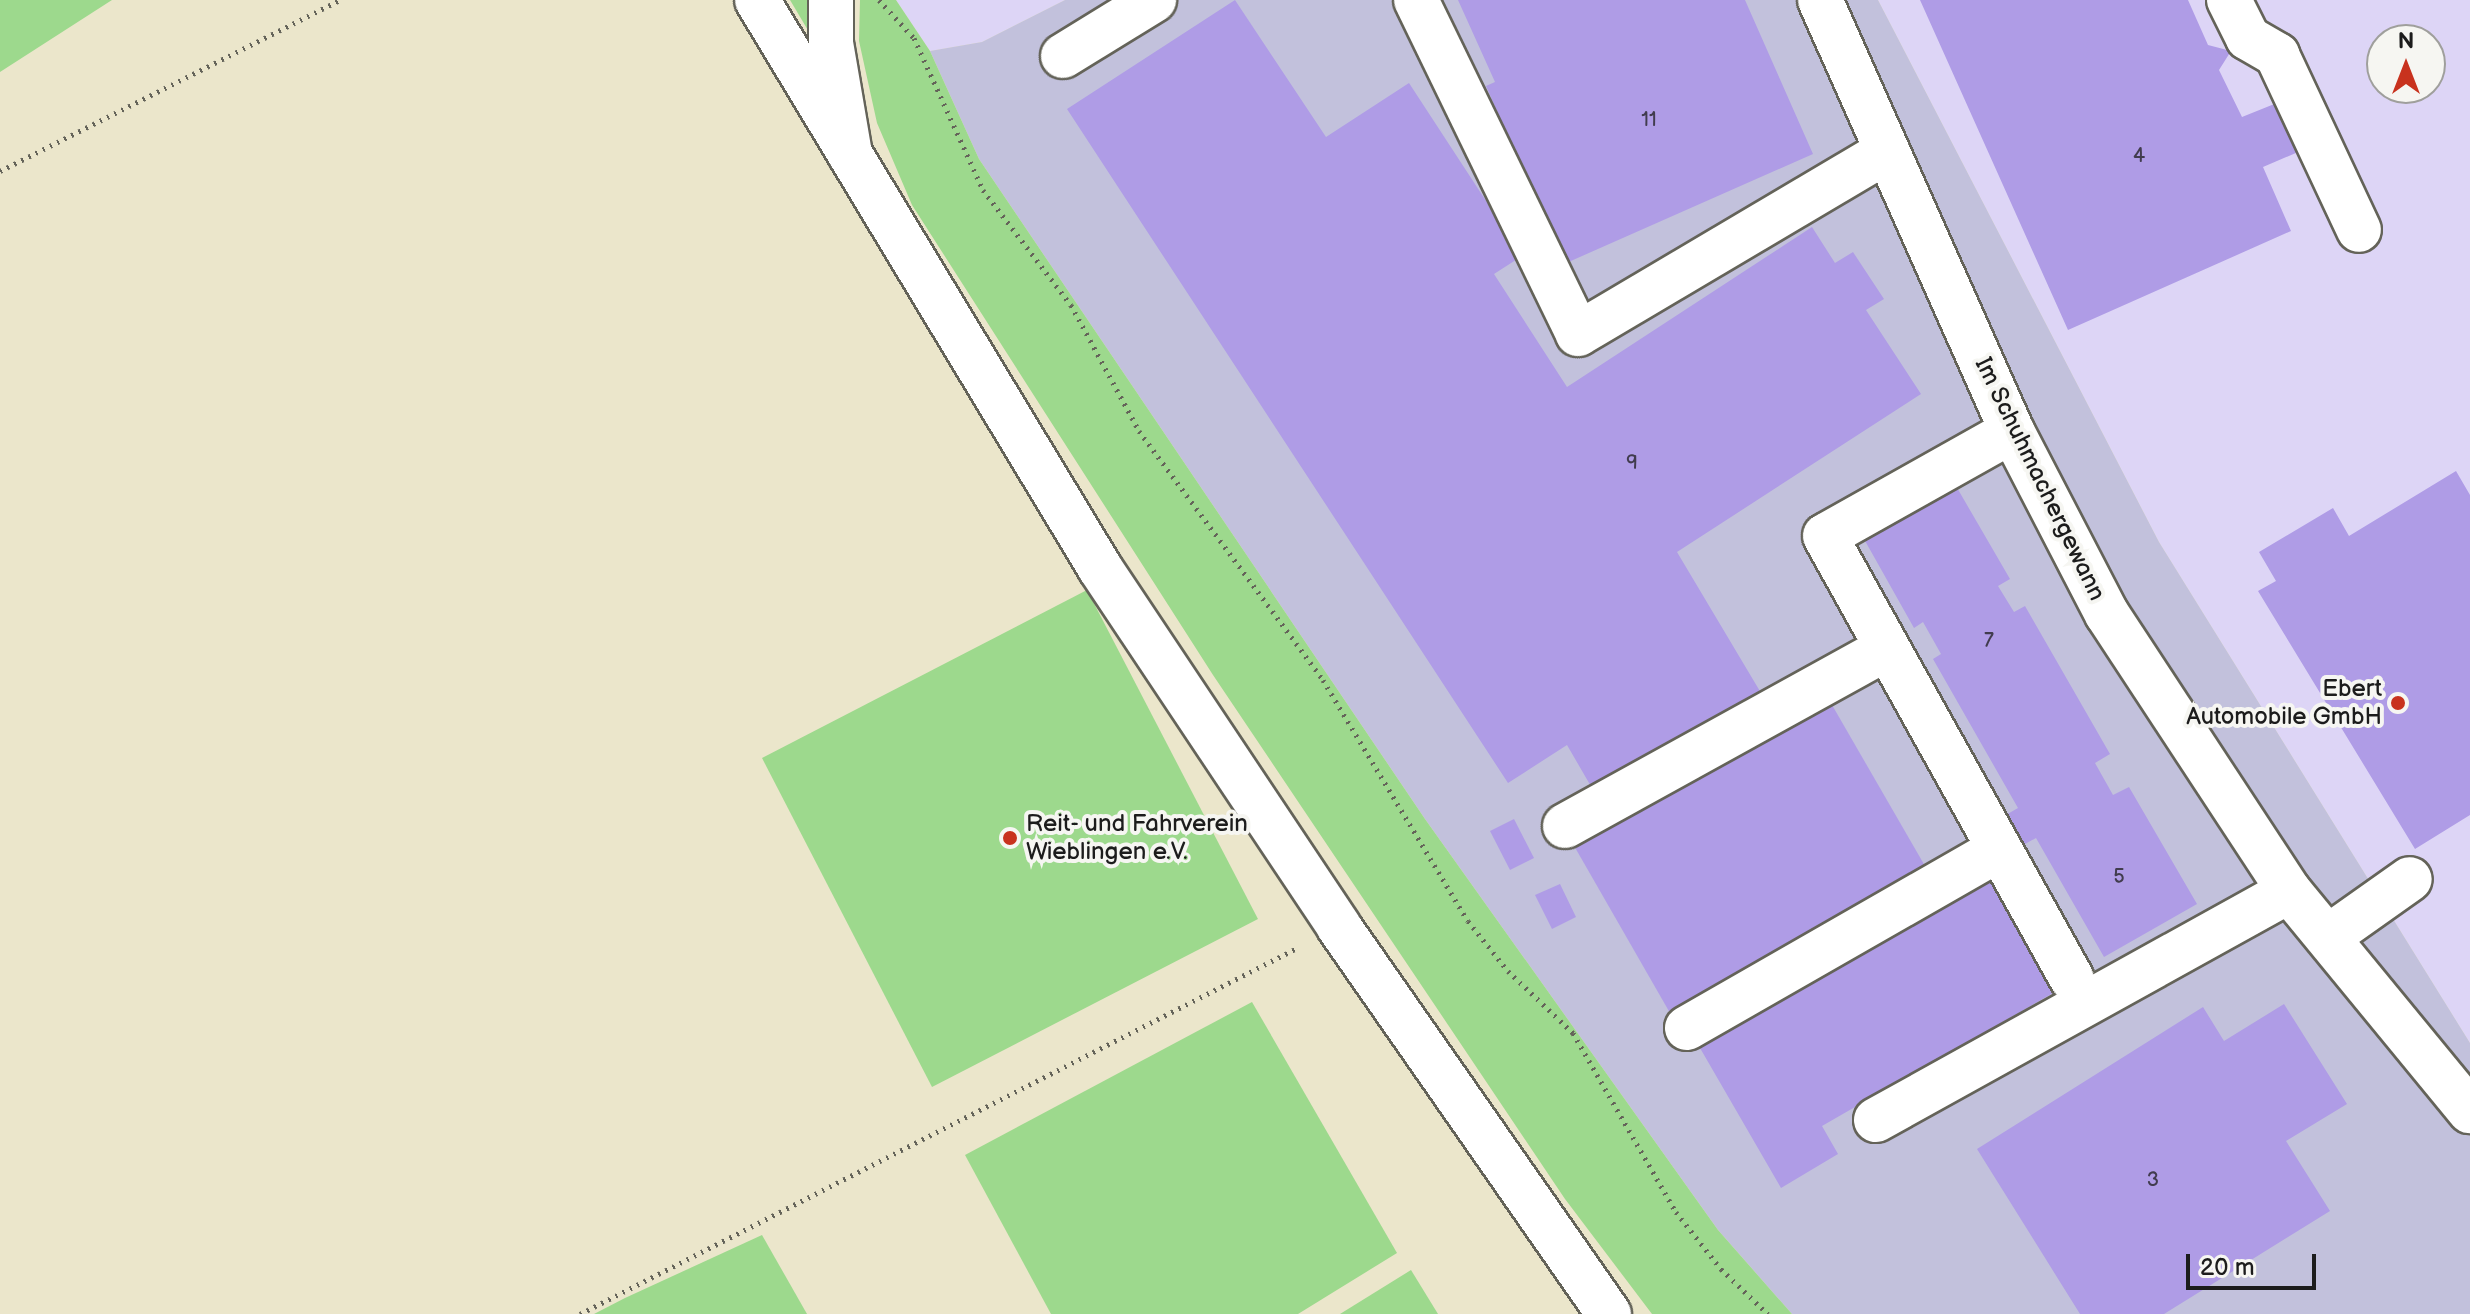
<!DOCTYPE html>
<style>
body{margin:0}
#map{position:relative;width:2470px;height:1314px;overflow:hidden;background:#ebe6cb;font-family:"Balsamiq Sans",sans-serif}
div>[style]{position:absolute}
.built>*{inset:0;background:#ddd5f6}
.industrial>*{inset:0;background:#c2c1dc}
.green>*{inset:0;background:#9dd98d}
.building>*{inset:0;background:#af9ce6}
.path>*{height:5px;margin-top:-2.5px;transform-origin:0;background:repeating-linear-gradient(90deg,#646359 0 2px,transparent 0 8px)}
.roads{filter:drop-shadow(2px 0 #646359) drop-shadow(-2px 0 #646359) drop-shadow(0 2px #646359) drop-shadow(0 -2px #646359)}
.minor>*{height:44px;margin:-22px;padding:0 22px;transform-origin:22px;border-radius:22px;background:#fff}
.major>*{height:44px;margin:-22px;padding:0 22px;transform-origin:22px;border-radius:22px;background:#fff}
.dots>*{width:22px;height:22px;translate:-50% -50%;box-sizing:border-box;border:4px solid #f6f6f2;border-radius:50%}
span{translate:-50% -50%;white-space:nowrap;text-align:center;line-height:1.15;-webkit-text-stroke:8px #f6f6f2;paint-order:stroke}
.number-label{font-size:20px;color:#413c4e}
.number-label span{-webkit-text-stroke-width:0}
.street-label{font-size:24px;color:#1c1c1c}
.poi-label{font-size:24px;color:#1c1c1c}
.right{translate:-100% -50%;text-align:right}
.left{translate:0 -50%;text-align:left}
.north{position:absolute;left:2366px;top:24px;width:80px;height:80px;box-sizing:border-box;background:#f6f6f2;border:2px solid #9f9f9c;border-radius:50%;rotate:0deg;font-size:22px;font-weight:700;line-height:32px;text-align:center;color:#1c1c1c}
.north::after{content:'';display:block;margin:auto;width:28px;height:36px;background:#c8321e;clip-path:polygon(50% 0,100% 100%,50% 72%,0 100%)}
.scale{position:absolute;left:2186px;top:1254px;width:130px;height:36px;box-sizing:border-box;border:4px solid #1c1c1c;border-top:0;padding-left:10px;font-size:24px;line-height:28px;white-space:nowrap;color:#1c1c1c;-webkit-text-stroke:6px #f6f6f2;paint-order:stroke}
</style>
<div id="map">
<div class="built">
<div style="clip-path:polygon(896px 0,1065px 0,982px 42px,930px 51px)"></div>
<div style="clip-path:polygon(evenodd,1878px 0,2470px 0,2470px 1043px,2159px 542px,1878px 0,2382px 40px,2430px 40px,2430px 88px,2382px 88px,2382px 40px)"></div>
</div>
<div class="industrial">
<div style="clip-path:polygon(1065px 0,1878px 0,2159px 542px,2470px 1043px,2470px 1314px,1792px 1314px,1718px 1230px,1425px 819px,979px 159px,930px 51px,982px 42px)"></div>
</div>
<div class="green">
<div style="clip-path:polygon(0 0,112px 0,0 72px)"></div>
<div style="clip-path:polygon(790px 0,808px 0,812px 37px)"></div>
<div style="clip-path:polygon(860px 0,896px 0,930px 51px,979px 159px,1425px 819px,1718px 1230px,1792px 1314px,1652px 1314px,1565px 1199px,1213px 675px,912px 205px,877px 123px,859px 41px)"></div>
<div style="clip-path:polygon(1087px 590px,1258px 919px,932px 1087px,762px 758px)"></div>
<div style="clip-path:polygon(1252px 1002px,1397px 1253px,1298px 1314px,1051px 1314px,965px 1155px)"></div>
<div style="clip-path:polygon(762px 1235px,807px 1314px,594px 1314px,625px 1298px)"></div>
<div style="clip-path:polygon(1411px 1270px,1438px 1314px,1340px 1314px)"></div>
</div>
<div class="building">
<div style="clip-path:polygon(1235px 0,1326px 137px,1409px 83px,1522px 256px,1494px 274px,1567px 387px,1812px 227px,1835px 263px,1853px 252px,1884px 299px,1866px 310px,1921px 394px,1677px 552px,1764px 698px,1596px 795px,1567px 745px,1508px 783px,1067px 109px)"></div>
<div style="clip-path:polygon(1458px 0,1745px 0,1813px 154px,1564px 264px,1486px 86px,1495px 82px)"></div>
<div style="clip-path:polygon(1920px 0,2188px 0,2208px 45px,2231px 51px,2219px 70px,2242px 117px,2292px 97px,2312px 146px,2263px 167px,2291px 231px,2068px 330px)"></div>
<div style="clip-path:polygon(2456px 471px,2470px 495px,2470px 815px,2415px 849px,2258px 591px,2276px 581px,2259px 552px,2333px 508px,2349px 536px)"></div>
<div style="clip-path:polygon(1956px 486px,2010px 579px,1998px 586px,2014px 612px,2025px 606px,2110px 754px,2095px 763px,2113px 795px,2129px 787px,2197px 904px,2104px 957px,2036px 838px,2014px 850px,1997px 820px,2018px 808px,1933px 659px,1941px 654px,1923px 622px,1914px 628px,1864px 539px)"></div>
<div style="clip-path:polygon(1828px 698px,1925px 866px,1670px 1013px,1573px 844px)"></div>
<div style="clip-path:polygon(1514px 819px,1534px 858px,1510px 870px,1490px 831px)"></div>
<div style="clip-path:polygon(1995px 879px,2060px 989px,1822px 1126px,1838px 1154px,1781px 1188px,1700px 1048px)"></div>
<div style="clip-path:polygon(1560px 884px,1576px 917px,1552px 929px,1535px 895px)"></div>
<div style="clip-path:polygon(2284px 1004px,2347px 1104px,2286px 1141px,2330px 1211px,2164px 1314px,2080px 1314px,1977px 1149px,2203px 1007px,2224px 1041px)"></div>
</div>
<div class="path">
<div style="left:879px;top:0;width:52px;rotate:47.4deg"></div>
<div style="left:914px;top:38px;width:167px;rotate:65.6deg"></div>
<div style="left:983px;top:190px;width:145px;rotate:52.6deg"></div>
<div style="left:1071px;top:305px;width:143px;rotate:61.6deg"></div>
<div style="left:1139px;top:431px;width:310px;rotate:53.5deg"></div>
<div style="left:1323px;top:680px;width:281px;rotate:59deg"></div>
<div style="left:1468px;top:921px;width:64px;rotate:51.3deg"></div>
<div style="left:1508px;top:971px;width:90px;rotate:43.6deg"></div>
<div style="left:1573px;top:1033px;width:207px;rotate:60.1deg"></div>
<div style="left:1676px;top:1212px;width:73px;rotate:51.7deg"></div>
<div style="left:1721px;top:1269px;width:65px;rotate:43.8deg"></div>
<div style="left:0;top:171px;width:381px;rotate:-26.7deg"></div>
<div style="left:580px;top:1314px;width:807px;rotate:-27.04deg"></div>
</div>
<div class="roads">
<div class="minor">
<div style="left:831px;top:0;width:43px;rotate:90deg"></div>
<div style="left:831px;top:43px;width:113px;rotate:80.3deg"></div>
<div style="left:1416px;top:0;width:371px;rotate:64.1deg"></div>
<div style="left:1578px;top:334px;width:359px;rotate:-30.6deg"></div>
<div style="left:1820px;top:0;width:472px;rotate:66deg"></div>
<div style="left:2012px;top:431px;width:206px;rotate:62.6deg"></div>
<div style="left:2107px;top:614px;width:331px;rotate:56.7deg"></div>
<div style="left:2289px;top:891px;width:285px;rotate:50.6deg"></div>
<div style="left:2229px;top:0;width:42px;rotate:63.4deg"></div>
<div style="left:2248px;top:38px;width:34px;rotate:30deg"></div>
<div style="left:2277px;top:55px;width:193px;rotate:64.9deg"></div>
<div style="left:1063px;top:56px;width:107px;rotate:-31.6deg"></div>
<div style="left:2012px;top:431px;width:214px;rotate:150.7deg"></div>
<div style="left:1825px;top:536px;width:507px;rotate:60.86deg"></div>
<div style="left:1565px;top:826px;width:366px;rotate:-28.9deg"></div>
<div style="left:2328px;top:937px;width:100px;rotate:-35.3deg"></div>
<div style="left:1687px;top:1028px;width:360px;rotate:-29.8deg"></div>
<div style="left:1876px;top:1120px;width:472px;rotate:-29deg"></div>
</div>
<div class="major">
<div style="left:757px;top:0;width:664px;rotate:58.87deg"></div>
<div style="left:1100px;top:568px;width:431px;rotate:56.3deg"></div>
<div style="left:1339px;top:927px;width:472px;rotate:55.1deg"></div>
</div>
</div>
<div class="dots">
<div style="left:2398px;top:703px;background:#c8321e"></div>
<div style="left:1010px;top:838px;background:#c8321e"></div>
</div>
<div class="number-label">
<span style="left:1649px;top:120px">11</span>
<span style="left:2139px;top:156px">4</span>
<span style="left:1632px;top:463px">9</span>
<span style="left:1989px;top:641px">7</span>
<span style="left:2119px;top:877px">5</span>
<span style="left:2153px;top:1180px">3</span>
</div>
<div class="street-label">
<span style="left:2040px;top:479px;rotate:64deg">Im Schuhmachergewann</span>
</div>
<div class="poi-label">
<span class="right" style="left:2382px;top:703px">Ebert<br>Automobile GmbH</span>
<span class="left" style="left:1026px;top:838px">Reit- und Fahrverein<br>Wieblingen e.V.</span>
</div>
<div class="north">N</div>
<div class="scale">20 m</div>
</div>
